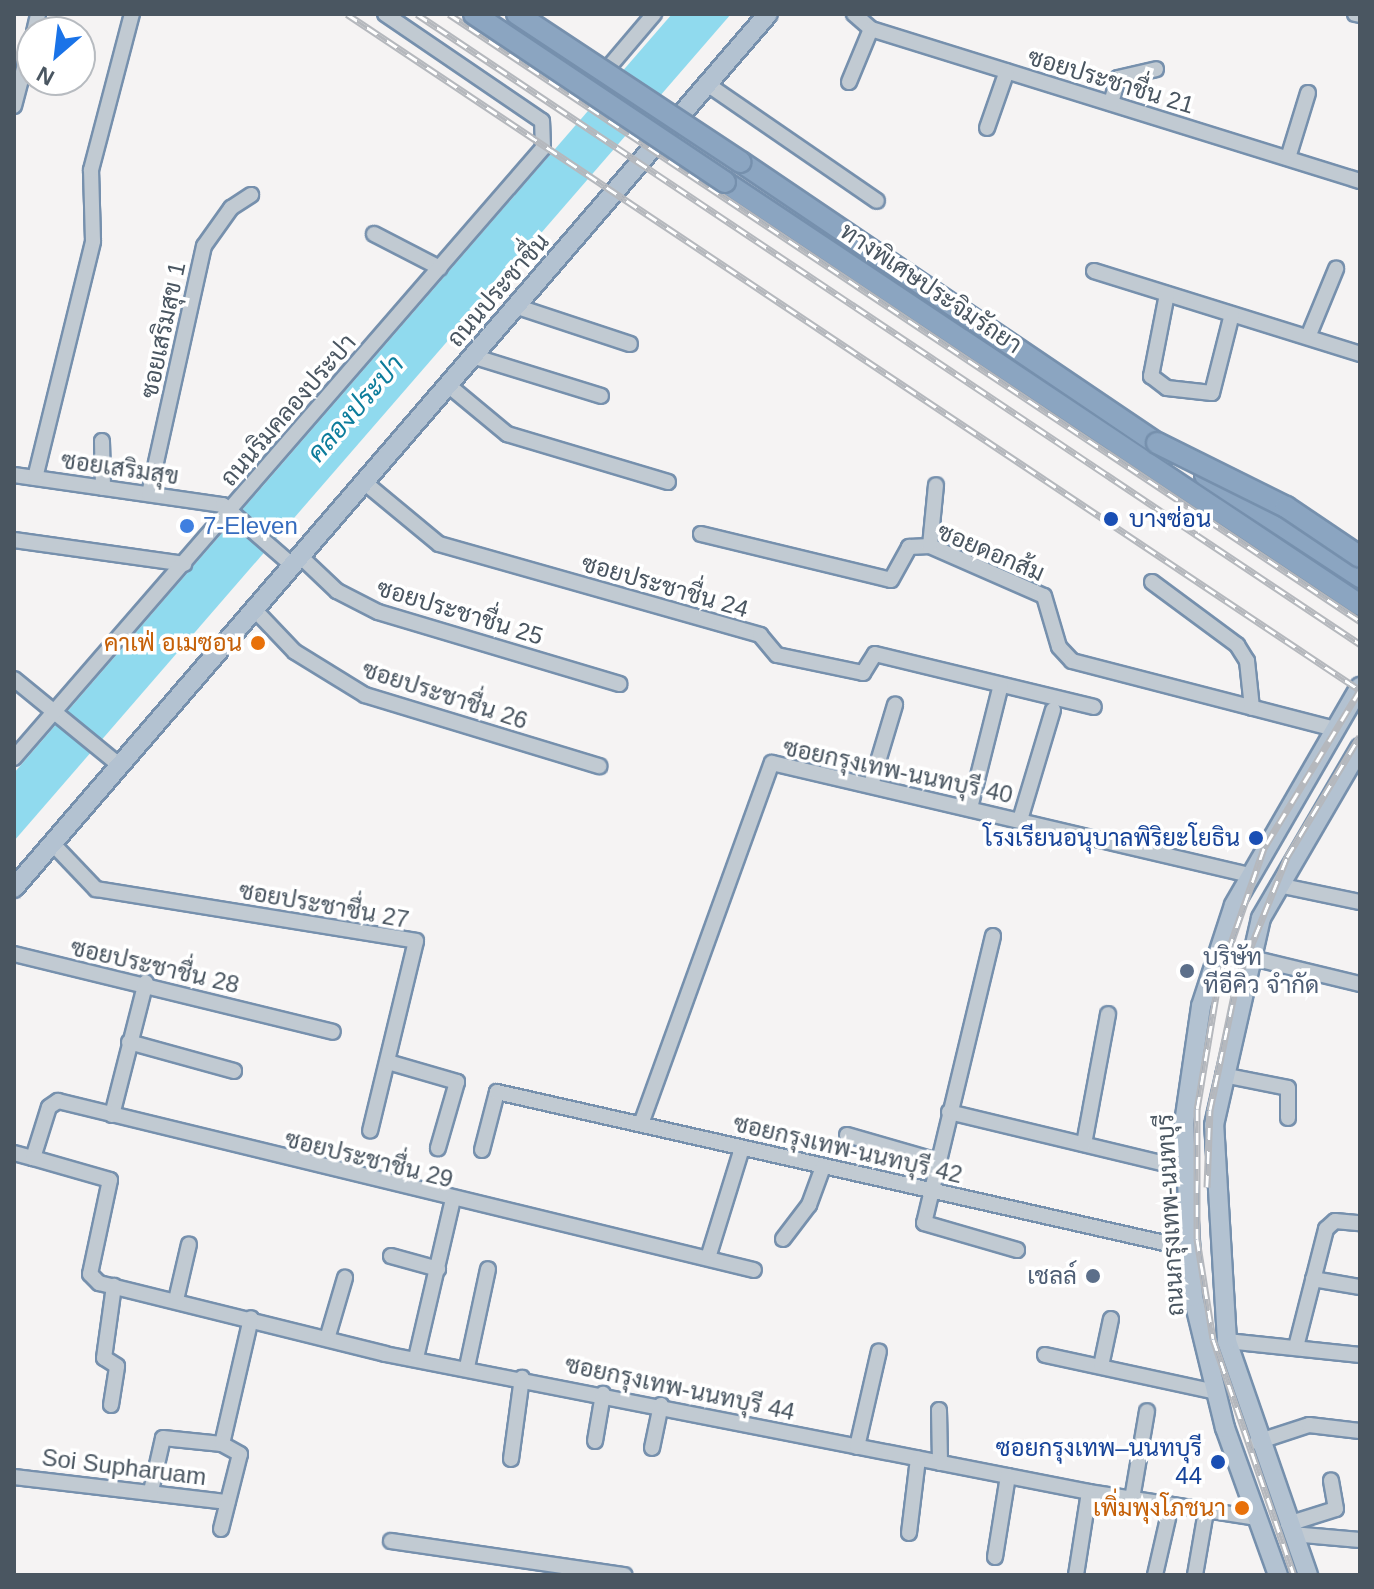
<!DOCTYPE html>
<meta charset="utf-8">
<style>
body{margin:0}
#map{position:relative;width:1374px;height:1589px;overflow:hidden;background:#f5f3f3;font-family:Helvetica,Sarabun,sans-serif}
div>[style]{position:absolute}
.water>*{inset:0;background:#90daee}
.roads{filter:drop-shadow(2px 0 #7690ad) drop-shadow(-2px 0 #7690ad) drop-shadow(0 2px #7690ad) drop-shadow(0 -2px #7690ad)}
.minor>*{height:14px;margin:-7px;padding:0 7px;transform-origin:7px;border-radius:7px;background:#c1cad2}
.major>*{height:18px;margin:-9px;padding:0 9px;transform-origin:9px;border-radius:9px;background:#b3c2d1}
.highway>*{height:20px;margin:-10px;padding:0 10px;transform-origin:10px;border-radius:10px;background:#8ba5c1}
.rail>*{height:7px;margin-top:-3.5px;transform-origin:0;background:repeating-linear-gradient(90deg,#fff 0 12px,#b5b8bd 0 24px);box-sizing:border-box;border-block:2px solid #b5b8bd}
.bridges{filter:drop-shadow(2px 0 #7690ad) drop-shadow(-2px 0 #7690ad) drop-shadow(0 2px #7690ad) drop-shadow(0 -2px #7690ad)}
.highway-bridge>*{height:20px;margin:-10px;padding:0 10px;transform-origin:10px;border-radius:10px;background:#8ba5c1}
.dots>*{width:22px;height:22px;translate:-50% -50%;box-sizing:border-box;border:4px solid #fff;border-radius:50%}
span{translate:-50% -50%;white-space:nowrap;text-align:center;line-height:1.15;-webkit-text-stroke:7px #fff;paint-order:stroke}
.street-label{font-size:24px;color:#4a5661}
.transit-label{font-size:24px;color:#164399}
.left{translate:0 -50%;text-align:left}
.right{translate:-100% -50%;text-align:right}
.shop-label{font-size:24px;color:#366cbe}
.food-label{font-size:24px;color:#c56008}
.service-label{font-size:24px;color:#4e5e75}
.water-label{font-size:26px;color:#0c7c9b;font-style:italic}
.frame{position:absolute;inset:0;border:16px solid #4a5661;pointer-events:none}
.north{position:absolute;left:16px;top:16px;width:80px;height:80px;box-sizing:border-box;background:#fff;border:2px solid #b7bbc0;border-radius:50%;rotate:208deg;font-size:22px;font-weight:700;line-height:32px;text-align:center;color:#4a5661}
.north::after{content:'';display:block;margin:auto;width:28px;height:36px;background:#1a73e8;clip-path:polygon(50% 0,100% 100%,50% 72%,0 100%)}
</style>
<div id="map">
<div class="water">
<div style="clip-path:polygon(672px 14px,731px 14px,14px 841px,14px 773px)"></div>
</div>
<div class="roads">
<div class="minor">
<div style="left:854px;top:14px;width:23px;rotate:41deg"></div>
<div style="left:871px;top:29px;width:512px;rotate:17.27deg"></div>
<div style="left:1355px;top:14px;width:5px;rotate:11deg"></div>
<div style="left:34px;top:32px;width:18px;rotate:-77deg"></div>
<div style="left:849px;top:82px;width:57px;rotate:-67.5deg"></div>
<div style="left:707px;top:84px;width:206px;rotate:34.5deg"></div>
<div style="left:592px;top:87px;width:96px;rotate:-49.7deg"></div>
<div style="left:1111px;top:103px;width:26px;rotate:-74deg"></div>
<div style="left:1118px;top:78px;width:39px;rotate:-13deg"></div>
<div style="left:14px;top:106px;width:70px;rotate:-75.2deg"></div>
<div style="left:987px;top:128px;width:60px;rotate:-70.7deg"></div>
<div style="left:1288px;top:158px;width:68px;rotate:-72.9deg"></div>
<div style="left:374px;top:234px;width:74px;rotate:27.3deg"></div>
<div style="left:1094px;top:271px;width:279px;rotate:17.3deg"></div>
<div style="left:1167px;top:294px;width:84px;rotate:101deg"></div>
<div style="left:1151px;top:376px;width:20px;rotate:37deg"></div>
<div style="left:1167px;top:388px;width:45px;rotate:6.3deg"></div>
<div style="left:1212px;top:393px;width:81px;rotate:-75.8deg"></div>
<div style="left:515px;top:306px;width:121px;rotate:18.3deg"></div>
<div style="left:1308px;top:337px;width:74px;rotate:-67.6deg"></div>
<div style="left:472px;top:356px;width:135px;rotate:17.2deg"></div>
<div style="left:448px;top:385px;width:77px;rotate:39.7deg"></div>
<div style="left:507px;top:434px;width:168px;rotate:16.6deg"></div>
<div style="left:102px;top:441px;width:47px;rotate:88.8deg"></div>
<div style="left:14px;top:475px;width:211px;rotate:8.2deg"></div>
<div style="left:223px;top:505px;width:91px;rotate:41deg"></div>
<div style="left:35px;top:478px;width:244px;rotate:-76.2deg"></div>
<div style="left:93px;top:241px;width:71px;rotate:-91.6deg"></div>
<div style="left:91px;top:170px;width:161px;rotate:-75.3deg"></div>
<div style="left:364px;top:482px;width:97px;rotate:39.6deg"></div>
<div style="left:439px;top:544px;width:334px;rotate:15.8deg"></div>
<div style="left:760px;top:635px;width:26px;rotate:50deg"></div>
<div style="left:777px;top:655px;width:88px;rotate:11.8deg"></div>
<div style="left:863px;top:673px;width:22px;rotate:-58deg"></div>
<div style="left:875px;top:654px;width:225px;rotate:13.6deg"></div>
<div style="left:149px;top:494px;width:254px;rotate:-77.5deg"></div>
<div style="left:204px;top:246px;width:47px;rotate:-54.6deg"></div>
<div style="left:231px;top:208px;width:24px;rotate:-33deg"></div>
<div style="left:701px;top:534px;width:195px;rotate:13.6deg"></div>
<div style="left:891px;top:580px;width:38px;rotate:-61deg"></div>
<div style="left:909px;top:547px;width:21px;rotate:-3deg"></div>
<div style="left:930px;top:546px;width:124px;rotate:23.7deg"></div>
<div style="left:1044px;top:596px;width:53px;rotate:73.6deg"></div>
<div style="left:1059px;top:647px;width:19px;rotate:47deg"></div>
<div style="left:1072px;top:661px;width:271px;rotate:14.5deg"></div>
<div style="left:14px;top:540px;width:172px;rotate:8deg"></div>
<div style="left:930px;top:546px;width:61px;rotate:-84.4deg"></div>
<div style="left:300px;top:556px;width:51px;rotate:43.4deg"></div>
<div style="left:337px;top:591px;width:46px;rotate:27.1deg"></div>
<div style="left:378px;top:612px;width:252px;rotate:16.6deg"></div>
<div style="left:1152px;top:582px;width:106px;rotate:36.5deg"></div>
<div style="left:1237px;top:645px;width:19px;rotate:58deg"></div>
<div style="left:1247px;top:661px;width:47px;rotate:83.9deg"></div>
<div style="left:254px;top:609px;width:59px;rotate:46.4deg"></div>
<div style="left:295px;top:652px;width:82px;rotate:31.6deg"></div>
<div style="left:365px;top:695px;width:245px;rotate:16.9deg"></div>
<div style="left:14px;top:679px;width:136px;rotate:39.3deg"></div>
<div style="left:14px;top:758px;width:807px;rotate:-49.07deg"></div>
<div style="left:543px;top:148px;width:27px;rotate:-92deg"></div>
<div style="left:542px;top:121px;width:190px;rotate:-145.7deg"></div>
<div style="left:871px;top:785px;width:84px;rotate:-73.3deg"></div>
<div style="left:970px;top:808px;width:127px;rotate:-75.9deg"></div>
<div style="left:1020px;top:820px;width:115px;rotate:-73.3deg"></div>
<div style="left:52px;top:843px;width:64px;rotate:46.3deg"></div>
<div style="left:96px;top:889px;width:324px;rotate:9.2deg"></div>
<div style="left:416px;top:941px;width:195px;rotate:103.6deg"></div>
<div style="left:1278px;top:885px;width:84px;rotate:11.7deg"></div>
<div style="left:993px;top:936px;width:295px;rotate:103.5deg"></div>
<div style="left:924px;top:1223px;width:97px;rotate:16.2deg"></div>
<div style="left:14px;top:954px;width:328px;rotate:13.7deg"></div>
<div style="left:1248px;top:957px;width:115px;rotate:13.6deg"></div>
<div style="left:129px;top:1042px;width:109px;rotate:15.4deg"></div>
<div style="left:388px;top:1062px;width:72px;rotate:16.2deg"></div>
<div style="left:457px;top:1082px;width:69px;rotate:106.1deg"></div>
<div style="left:1223px;top:1075px;width:66px;rotate:11.3deg"></div>
<div style="left:1288px;top:1088px;width:30px;rotate:90deg"></div>
<div style="left:949px;top:1112px;width:244px;rotate:13.5deg"></div>
<div style="left:112px;top:1115px;width:137px;rotate:-75.7deg"></div>
<div style="left:641px;top:1124px;width:384px;rotate:-70.1deg"></div>
<div style="left:772px;top:763px;width:490px;rotate:13.2deg"></div>
<div style="left:847px;top:1135px;width:94px;rotate:16.1deg"></div>
<div style="left:1084px;top:1144px;width:132px;rotate:-79.5deg"></div>
<div style="left:482px;top:1150px;width:60px;rotate:-75.5deg"></div>
<div style="left:497px;top:1092px;width:712px;rotate:12.75deg"></div>
<div style="left:14px;top:1153px;width:20px;rotate:15deg"></div>
<div style="left:33px;top:1158px;width:53px;rotate:-72.6deg"></div>
<div style="left:49px;top:1107px;width:11px;rotate:-34deg"></div>
<div style="left:58px;top:1101px;width:716px;rotate:13.65deg"></div>
<div style="left:33px;top:1158px;width:80px;rotate:15.9deg"></div>
<div style="left:110px;top:1180px;width:96px;rotate:102deg"></div>
<div style="left:90px;top:1274px;width:13px;rotate:45deg"></div>
<div style="left:99px;top:1283px;width:295px;rotate:13.9deg"></div>
<div style="left:385px;top:1354px;width:717px;rotate:11.09deg"></div>
<div style="left:1089px;top:1492px;width:170px;rotate:8.8deg"></div>
<div style="left:783px;top:1239px;width:43px;rotate:-52.6deg"></div>
<div style="left:809px;top:1205px;width:40px;rotate:-69.8deg"></div>
<div style="left:391px;top:1256px;width:49px;rotate:15.5deg"></div>
<div style="left:708px;top:1258px;width:115px;rotate:-72.8deg"></div>
<div style="left:1313px;top:1279px;width:48px;rotate:9.7deg"></div>
<div style="left:176px;top:1300px;width:57px;rotate:-76.9deg"></div>
<div style="left:327px;top:1339px;width:64px;rotate:-73.6deg"></div>
<div style="left:1227px;top:1341px;width:134px;rotate:6deg"></div>
<div style="left:1296px;top:1347px;width:122px;rotate:-75.7deg"></div>
<div style="left:1326px;top:1229px;width:12px;rotate:-42deg"></div>
<div style="left:1335px;top:1221px;width:25px;rotate:5deg"></div>
<div style="left:1045px;top:1355px;width:175px;rotate:12.2deg"></div>
<div style="left:416px;top:1358px;width:159px;rotate:-76.9deg"></div>
<div style="left:1101px;top:1366px;width:48px;rotate:-78deg"></div>
<div style="left:467px;top:1367px;width:100px;rotate:-77.9deg"></div>
<div style="left:111px;top:1405px;width:39px;rotate:-81deg"></div>
<div style="left:117px;top:1366px;width:15px;rotate:-148deg"></div>
<div style="left:104px;top:1358px;width:73px;rotate:-82.1deg"></div>
<div style="left:939px;top:1410px;width:53px;rotate:88.9deg"></div>
<div style="left:595px;top:1441px;width:48px;rotate:-80.3deg"></div>
<div style="left:1257px;top:1442px;width:55px;rotate:-18.1deg"></div>
<div style="left:1309px;top:1425px;width:51px;rotate:6.7deg"></div>
<div style="left:857px;top:1447px;width:98px;rotate:-77.1deg"></div>
<div style="left:652px;top:1448px;width:44px;rotate:-78.2deg"></div>
<div style="left:511px;top:1459px;width:82px;rotate:-82.3deg"></div>
<div style="left:14px;top:1477px;width:215px;rotate:6.7deg"></div>
<div style="left:151px;top:1491px;width:54px;rotate:-77.2deg"></div>
<div style="left:163px;top:1438px;width:59px;rotate:5.8deg"></div>
<div style="left:222px;top:1444px;width:129px;rotate:-77deg"></div>
<div style="left:1132px;top:1499px;width:89px;rotate:-80.3deg"></div>
<div style="left:1288px;top:1524px;width:50px;rotate:-17.4deg"></div>
<div style="left:1336px;top:1509px;width:29px;rotate:-100deg"></div>
<div style="left:221px;top:1529px;width:77px;rotate:-75.8deg"></div>
<div style="left:240px;top:1454px;width:21px;rotate:-151deg"></div>
<div style="left:909px;top:1533px;width:75px;rotate:-83.1deg"></div>
<div style="left:1292px;top:1534px;width:68px;rotate:5deg"></div>
<div style="left:391px;top:1541px;width:236px;rotate:8.3deg"></div>
<div style="left:995px;top:1557px;width:82px;rotate:-80.9deg"></div>
<div style="left:1076px;top:1575px;width:84px;rotate:-81.1deg"></div>
<div style="left:1155px;top:1575px;width:72px;rotate:-77.1deg"></div>
<div style="left:1195px;top:1575px;width:65px;rotate:-80.2deg"></div>
</div>
<div class="major">
<div style="left:14px;top:888px;width:1154px;rotate:-49.22deg"></div>
<div style="left:1278px;top:1575px;width:156px;rotate:-109.8deg"></div>
<div style="left:1225px;top:1428px;width:135px;rotate:-103.7deg"></div>
<div style="left:1193px;top:1297px;width:174px;rotate:-93deg"></div>
<div style="left:1184px;top:1123px;width:118px;rotate:-81.7deg"></div>
<div style="left:1201px;top:1006px;width:106px;rotate:-71.9deg"></div>
<div style="left:1234px;top:905px;width:252px;rotate:-60deg"></div>
<div style="left:1308px;top:1575px;width:248px;rotate:-109.1deg"></div>
<div style="left:1227px;top:1341px;width:216px;rotate:-93.4deg"></div>
<div style="left:1214px;top:1125px;width:212px;rotate:-77.2deg"></div>
<div style="left:1261px;top:918px;width:197px;rotate:-59.8deg"></div>
</div>
<div class="highway">
<div style="left:741px;top:162px;width:519px;rotate:34.09deg"></div>
<div style="left:725px;top:182px;width:763px;rotate:33.67deg"></div>
<div style="left:1205px;top:475px;width:186px;rotate:33.3deg"></div>
</div>
</div>
<div class="rail">
<div style="left:347px;top:14px;width:1218px;rotate:33.72deg"></div>
<div style="left:1360px;top:690px;width:185px;rotate:121.3deg"></div>
<div style="left:1264px;top:848px;width:138px;rotate:109.1deg"></div>
<div style="left:1219px;top:978px;width:133px;rotate:99.5deg"></div>
<div style="left:1197px;top:1109px;width:130px;rotate:90deg"></div>
<div style="left:1197px;top:1239px;width:101px;rotate:80.9deg"></div>
<div style="left:1213px;top:1339px;width:250px;rotate:71.1deg"></div>
<div style="left:417px;top:14px;width:1134px;rotate:33.75deg"></div>
<div style="left:449px;top:14px;width:1095px;rotate:33.68deg"></div>
<div style="left:1207px;top:1187px;width:77px;rotate:-87.8deg"></div>
<div style="left:1210px;top:1110px;width:132px;rotate:-78.2deg"></div>
<div style="left:1237px;top:981px;width:134px;rotate:-68deg"></div>
<div style="left:1287px;top:857px;width:141px;rotate:-58.9deg"></div>
</div>
<div class="bridges">
<div class="highway-bridge">
<div style="left:474px;top:14px;width:302px;rotate:33.8deg"></div>
<div style="left:517px;top:14px;width:268px;rotate:33.5deg"></div>
<div style="left:1157px;top:443px;width:144px;rotate:26.4deg"></div>
<div style="left:1286px;top:507px;width:89px;rotate:34deg"></div>
</div>
</div>
<div class="dots">
<div style="left:1111px;top:519px;background:#1a4fb4"></div>
<div style="left:187px;top:526px;background:#3f7fe0"></div>
<div style="left:258px;top:643px;background:#e8710a"></div>
<div style="left:1256px;top:838px;background:#1a4fb4"></div>
<div style="left:1187px;top:971px;background:#5c6f8a"></div>
<div style="left:1093px;top:1276px;background:#5c6f8a"></div>
<div style="left:1218px;top:1462px;background:#1a4fb4"></div>
<div style="left:1242px;top:1508px;background:#e8710a"></div>
</div>
<div class="street-label">
<span style="left:1111px;top:81px;rotate:17deg">ซอยประชาชื่น 21</span>
<span style="left:931px;top:288px;rotate:34deg">ทางพิเศษประจิมรัถยา</span>
<span style="left:498px;top:290px;rotate:-49deg">ถนนประชาชื่น</span>
<span style="left:163px;top:330px;rotate:-78deg">ซอยเสริมสุข 1</span>
<span style="left:288px;top:410px;rotate:-49deg">ถนนริมคลองประปา</span>
<span style="left:120px;top:468px;rotate:8deg">ซอยเสริมสุข</span>
<span style="left:991px;top:552px;rotate:23deg">ซอยดอกส้ม</span>
<span style="left:665px;top:586px;rotate:16deg">ซอยประชาชื่น 24</span>
<span style="left:460px;top:612px;rotate:17deg">ซอยประชาชื่น 25</span>
<span style="left:445px;top:695px;rotate:18deg">ซอยประชาชื่น 26</span>
<span style="left:898px;top:771px;rotate:12deg">ซอยกรุงเทพ-นนทบุรี 40</span>
<span style="left:324px;top:905px;rotate:10deg">ซอยประชาชื่น 27</span>
<span style="left:155px;top:966px;rotate:13deg">ซอยประชาชื่น 28</span>
<span style="left:848px;top:1149px;rotate:13deg">ซอยกรุงเทพ-นนทบุรี 42</span>
<span style="left:369px;top:1159px;rotate:14deg">ซอยประชาชื่น 29</span>
<span style="left:1170px;top:1215px;rotate:-93deg">ถนนกรุงเทพ-นนทบุรี</span>
<span style="left:680px;top:1388px;rotate:12deg">ซอยกรุงเทพ-นนทบุรี 44</span>
<span style="left:124px;top:1467px;rotate:7deg">Soi Supharuam</span>
</div>
<div class="transit-label">
<span class="left" style="left:1129px;top:519px">บางซ่อน</span>
<span class="right" style="left:1240px;top:838px">โรงเรียนอนุบาลพิริยะโยธิน</span>
<span class="right" style="left:1202px;top:1462px">ซอยกรุงเทพ–นนทบุรี<br>44</span>
</div>
<div class="shop-label">
<span class="left" style="left:203px;top:526px">7-Eleven</span>
</div>
<div class="food-label">
<span class="right" style="left:242px;top:643px">คาเฟ่ อเมซอน</span>
<span class="right" style="left:1226px;top:1508px">เพิ่มพุงโภชนา</span>
</div>
<div class="service-label">
<span class="left" style="left:1203px;top:971px">บริษัท<br>ทีอีคิว จำกัด</span>
<span class="right" style="left:1077px;top:1276px">เชลล์</span>
</div>
<div class="water-label">
<span style="left:356px;top:409px;rotate:-49deg">คลองประปา</span>
</div>
<div class="frame"></div>
<div class="north">N</div>
</div>
